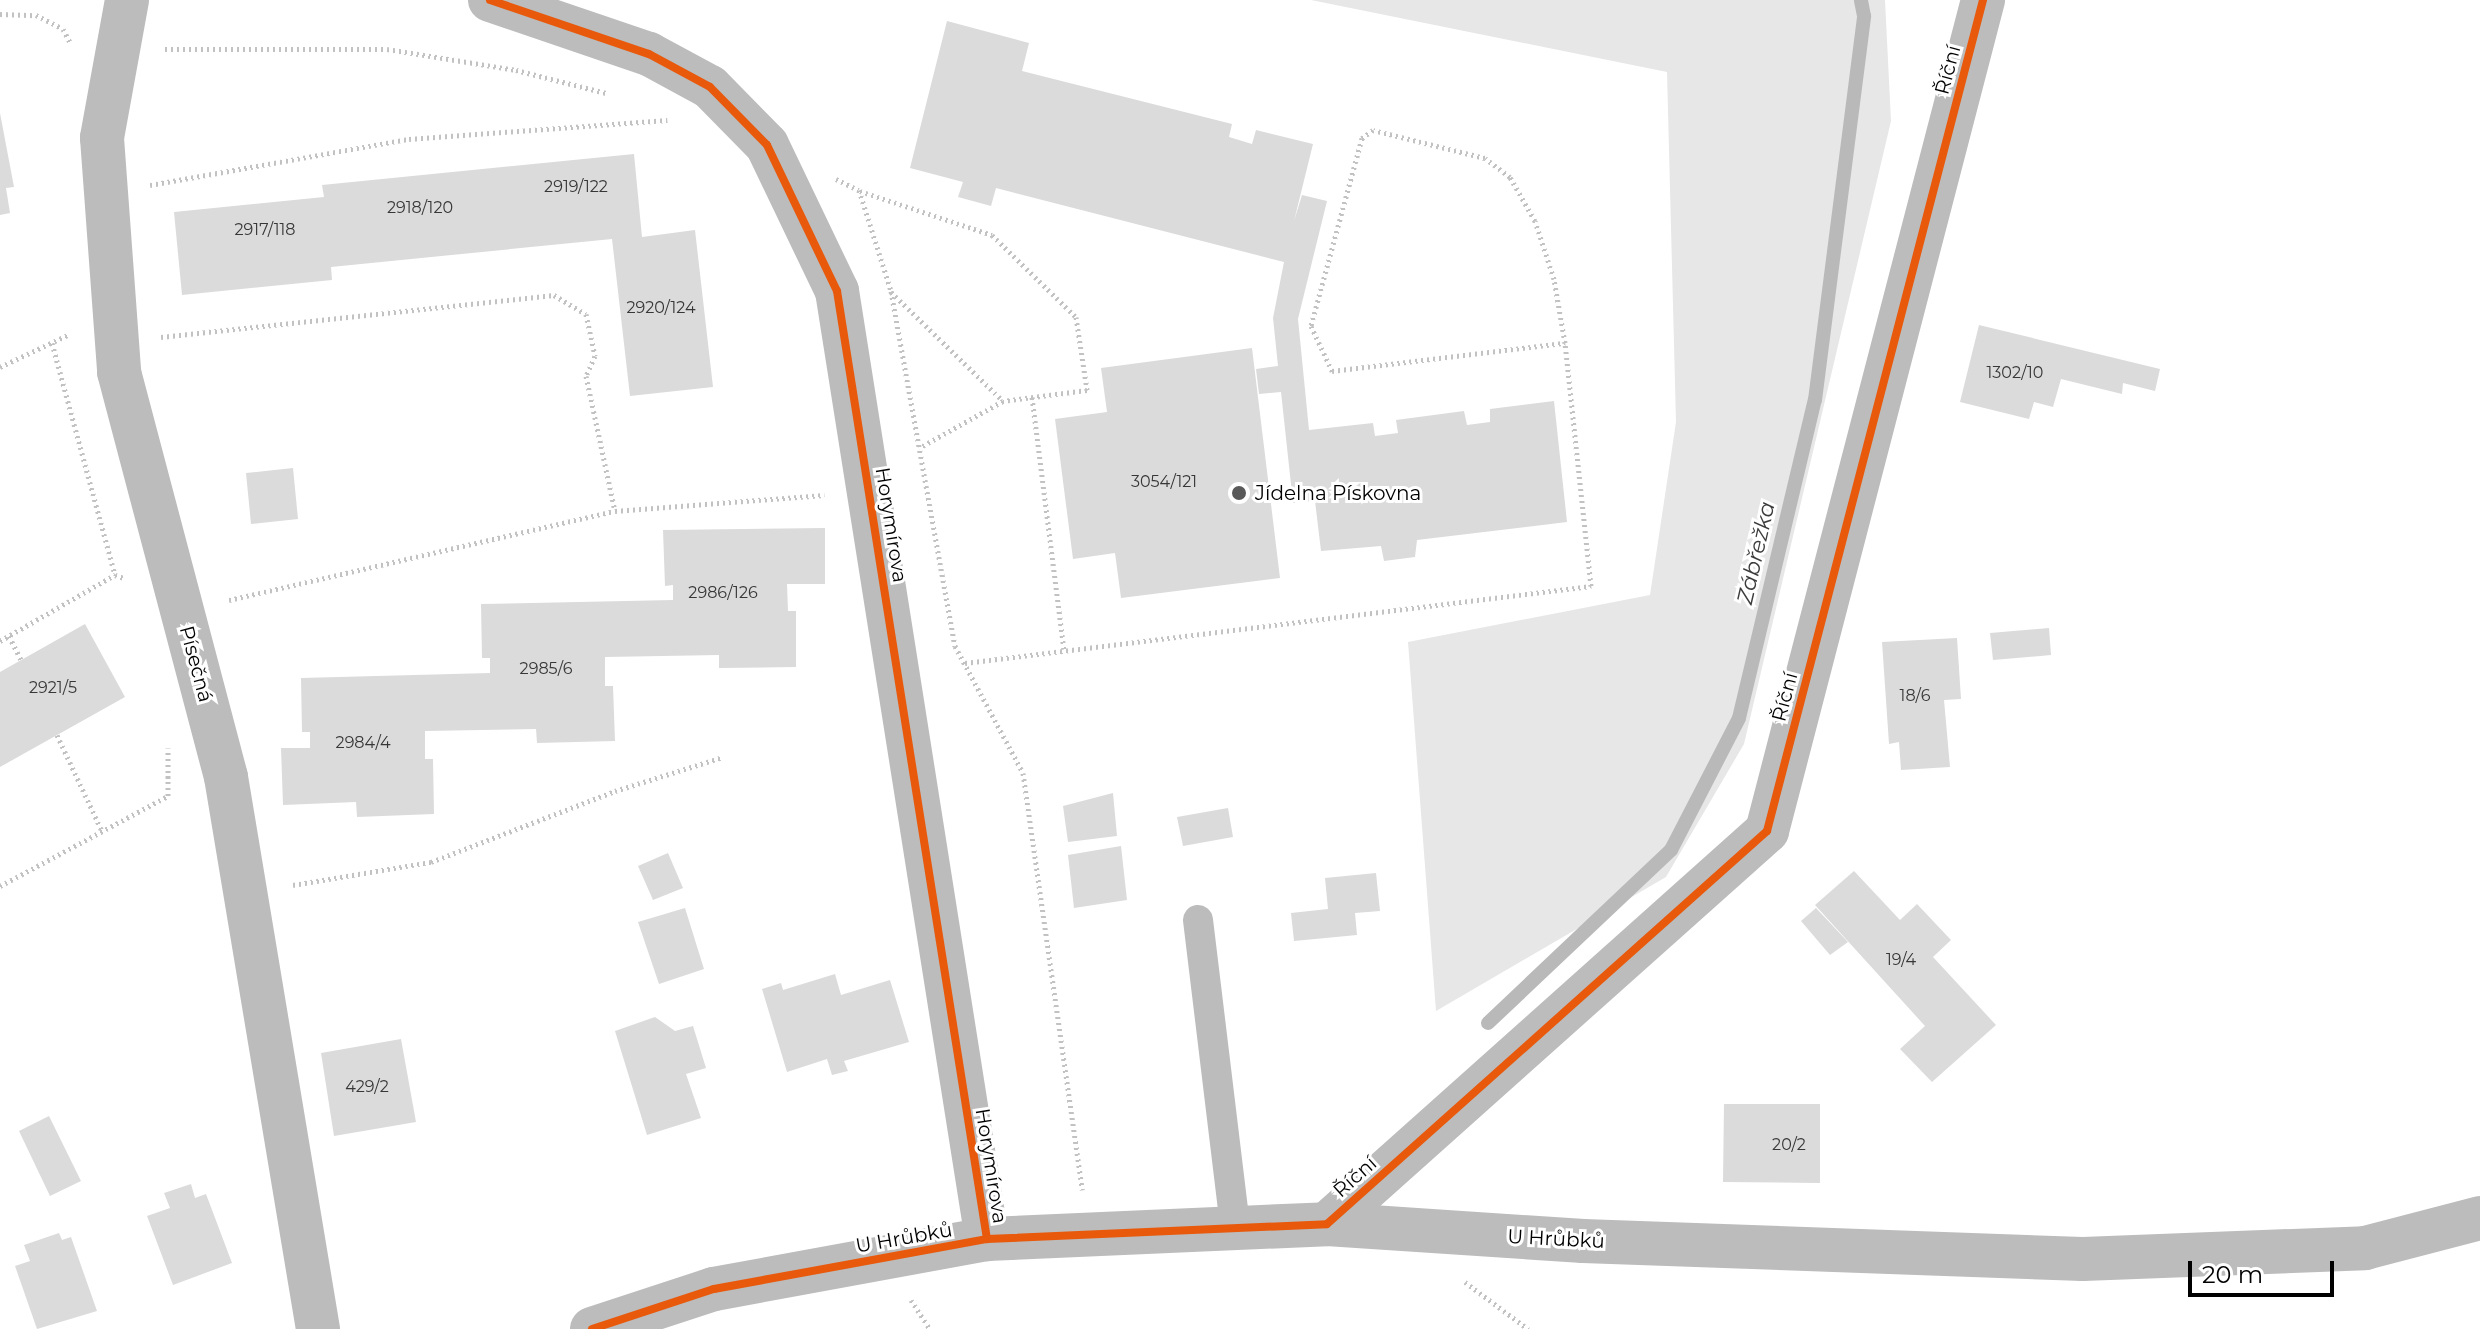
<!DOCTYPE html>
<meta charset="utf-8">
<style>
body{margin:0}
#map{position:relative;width:2480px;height:1329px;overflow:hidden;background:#fff;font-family:Montserrat,sans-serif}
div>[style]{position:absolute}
.green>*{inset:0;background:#e7e7e7}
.stream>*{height:14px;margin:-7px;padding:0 7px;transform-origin:7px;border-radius:7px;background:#b9b9b9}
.building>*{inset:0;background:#dbdbdb}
.path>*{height:5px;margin-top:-2.5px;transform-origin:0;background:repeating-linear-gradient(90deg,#c2c2c2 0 2px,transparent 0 6px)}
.service>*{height:30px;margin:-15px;padding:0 15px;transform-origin:15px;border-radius:15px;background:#bcbcbc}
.minor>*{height:44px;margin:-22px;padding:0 22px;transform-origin:22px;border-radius:22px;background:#bcbcbc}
.cycleway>*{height:8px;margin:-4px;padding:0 4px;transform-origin:4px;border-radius:4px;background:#e8590c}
.dots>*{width:22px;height:22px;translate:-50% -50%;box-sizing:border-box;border:4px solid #fff;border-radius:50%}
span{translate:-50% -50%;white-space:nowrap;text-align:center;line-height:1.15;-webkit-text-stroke:6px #fff;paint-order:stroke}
.number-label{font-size:16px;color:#373737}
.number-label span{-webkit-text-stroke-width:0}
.street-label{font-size:20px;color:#000}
.poi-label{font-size:20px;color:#000}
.left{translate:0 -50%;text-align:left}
.water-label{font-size:22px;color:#3c3c3c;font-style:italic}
.scale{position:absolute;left:2188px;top:1261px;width:146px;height:36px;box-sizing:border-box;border:4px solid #000;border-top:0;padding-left:10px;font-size:24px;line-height:28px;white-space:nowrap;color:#000;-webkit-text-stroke:6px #fff;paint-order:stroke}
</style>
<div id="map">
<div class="green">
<div style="clip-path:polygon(1311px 0,1885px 0,1891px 121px,1744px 744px,1666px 877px,1436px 1011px,1408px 642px,1650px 595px,1676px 422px,1667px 72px)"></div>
</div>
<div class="stream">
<div style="left:1488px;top:1023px;width:252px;rotate:-43.4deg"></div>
<div style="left:1671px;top:850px;width:148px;rotate:-62.7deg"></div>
<div style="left:1739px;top:718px;width:327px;rotate:-76.6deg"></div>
<div style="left:1815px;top:400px;width:387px;rotate:-82.7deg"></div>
<div style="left:1864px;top:16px;width:16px;rotate:-101deg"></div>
</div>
<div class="building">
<div style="clip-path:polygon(947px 21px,1029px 43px,1022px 71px,1232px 124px,1229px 137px,1252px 144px,1256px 130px,1313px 144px,1294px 221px,1302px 195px,1327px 201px,1298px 319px,1309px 430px,1373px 423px,1375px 436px,1398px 433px,1396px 420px,1464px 411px,1467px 425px,1490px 422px,1490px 409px,1554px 401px,1567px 522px,1417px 540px,1415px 557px,1384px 561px,1381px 546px,1321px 551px,1315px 501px,1293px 503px,1281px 392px,1259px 394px,1256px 369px,1278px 366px,1273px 318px,1284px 262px,996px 188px,991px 206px,958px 197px,963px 182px,910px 168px)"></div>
<div style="clip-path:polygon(0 113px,14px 187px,6px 188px,10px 213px,0 215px)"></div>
<div style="clip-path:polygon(634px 154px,642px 237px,695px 230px,713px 387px,630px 396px,612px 239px,331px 267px,332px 280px,182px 295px,174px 212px,324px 197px,322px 185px)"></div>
<div style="clip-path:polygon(1979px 325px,2160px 369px,2155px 391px,2123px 383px,2122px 394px,2061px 379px,2053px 407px,2034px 402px,2029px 419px,1960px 402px)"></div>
<div style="clip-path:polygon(1252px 348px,1280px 578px,1121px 598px,1115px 553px,1073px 559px,1055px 419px,1107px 412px,1101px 368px)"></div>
<div style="clip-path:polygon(293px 468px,298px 519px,251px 524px,246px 473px)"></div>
<div style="clip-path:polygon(825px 528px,825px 584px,787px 584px,788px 611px,796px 611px,796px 667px,719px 668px,719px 655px,605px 657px,605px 686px,613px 686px,615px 741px,537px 743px,536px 729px,425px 731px,425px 759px,433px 759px,434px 814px,357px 817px,356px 802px,283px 805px,281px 748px,310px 748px,310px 732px,302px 732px,301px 678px,490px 673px,490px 658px,482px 658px,481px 604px,673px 600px,673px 585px,665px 586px,663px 530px)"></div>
<div style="clip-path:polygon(85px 624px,125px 697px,0 767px,0 672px)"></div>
<div style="clip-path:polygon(2049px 628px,2051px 655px,1993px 660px,1990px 633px)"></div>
<div style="clip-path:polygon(1957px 638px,1961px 699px,1944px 700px,1950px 767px,1901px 770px,1899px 742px,1889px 744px,1882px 642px)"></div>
<div style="clip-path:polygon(1113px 793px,1117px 836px,1068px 842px,1063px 806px)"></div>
<div style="clip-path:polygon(1228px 808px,1233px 837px,1183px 846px,1177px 817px)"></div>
<div style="clip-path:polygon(1121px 846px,1127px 900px,1074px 908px,1068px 855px)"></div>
<div style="clip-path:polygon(668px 853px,683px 888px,653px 900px,638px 866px)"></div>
<div style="clip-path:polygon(1854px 871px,1900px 920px,1917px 904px,1951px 940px,1933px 957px,1996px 1025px,1932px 1082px,1900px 1049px,1925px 1026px,1815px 905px)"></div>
<div style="clip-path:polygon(1376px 873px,1380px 911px,1355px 913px,1357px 935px,1294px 941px,1291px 913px,1328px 909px,1325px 878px)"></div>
<div style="clip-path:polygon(685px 908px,704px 969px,659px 984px,638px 922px)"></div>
<div style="clip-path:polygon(1816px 908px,1848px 942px,1830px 955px,1801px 921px)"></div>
<div style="clip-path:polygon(835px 974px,841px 995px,890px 980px,909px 1042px,844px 1061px,848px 1071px,832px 1075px,827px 1059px,787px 1072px,762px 989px,781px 983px,783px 990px)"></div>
<div style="clip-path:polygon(655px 1017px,675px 1031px,693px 1026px,706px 1068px,686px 1074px,701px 1118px,647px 1135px,615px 1031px)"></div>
<div style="clip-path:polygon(401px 1039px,416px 1122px,334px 1136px,321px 1053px)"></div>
<div style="clip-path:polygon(1724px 1104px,1820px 1104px,1820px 1183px,1723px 1182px)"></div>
<div style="clip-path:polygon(49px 1116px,81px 1181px,50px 1196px,19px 1131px)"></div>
<div style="clip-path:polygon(191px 1184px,195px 1198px,206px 1194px,232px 1263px,173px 1285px,147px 1216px,170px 1208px,164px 1193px)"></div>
<div style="clip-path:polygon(59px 1233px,62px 1240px,71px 1237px,97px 1311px,37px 1329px,15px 1266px,30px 1261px,24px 1245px)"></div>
</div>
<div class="path">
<div style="left:0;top:14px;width:36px;rotate:2deg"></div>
<div style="left:36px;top:15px;width:30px;rotate:27deg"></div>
<div style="left:63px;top:29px;width:17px;rotate:62deg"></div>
<div style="left:165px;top:49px;width:222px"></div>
<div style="left:387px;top:49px;width:131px;rotate:9.2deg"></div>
<div style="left:516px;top:70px;width:93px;rotate:14.3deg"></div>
<div style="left:836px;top:179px;width:25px;rotate:26deg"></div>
<div style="left:859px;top:190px;width:106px;rotate:72.4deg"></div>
<div style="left:891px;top:291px;width:361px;rotate:79.8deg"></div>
<div style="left:955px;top:646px;width:144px;rotate:61.8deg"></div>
<div style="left:1023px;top:773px;width:421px;rotate:81.9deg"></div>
<div style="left:150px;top:185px;width:263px;rotate:-10.1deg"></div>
<div style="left:409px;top:139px;width:259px;rotate:-4.2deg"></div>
<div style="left:860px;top:191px;width:139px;rotate:18.4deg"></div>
<div style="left:992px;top:235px;width:117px;rotate:44.3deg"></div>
<div style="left:1076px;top:317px;width:74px;rotate:81.4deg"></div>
<div style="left:1087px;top:390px;width:85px;rotate:172.5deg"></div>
<div style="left:1003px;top:401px;width:96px;rotate:150.8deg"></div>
<div style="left:891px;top:292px;width:156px;rotate:44.2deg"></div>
<div style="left:161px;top:337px;width:395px;rotate:-6.1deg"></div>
<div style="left:554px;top:295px;width:37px;rotate:31deg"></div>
<div style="left:586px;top:314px;width:43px;rotate:77.9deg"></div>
<div style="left:595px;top:356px;width:22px;rotate:114deg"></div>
<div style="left:586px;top:376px;width:138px;rotate:77.9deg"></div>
<div style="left:52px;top:343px;width:240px;rotate:74.8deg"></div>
<div style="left:115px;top:575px;width:9px;rotate:18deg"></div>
<div style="left:0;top:367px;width:75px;rotate:-25.2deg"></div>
<div style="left:1032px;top:397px;width:254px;rotate:82.8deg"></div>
<div style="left:229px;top:600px;width:396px;rotate:-13deg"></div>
<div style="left:615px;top:511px;width:210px;rotate:-4.4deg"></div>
<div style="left:9px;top:636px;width:27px;rotate:63deg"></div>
<div style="left:0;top:641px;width:133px;rotate:-29.9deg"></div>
<div style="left:965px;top:663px;width:631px;rotate:-7.01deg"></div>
<div style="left:1591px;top:586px;width:244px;rotate:-96.1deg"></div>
<div style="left:1565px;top:343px;width:65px;rotate:-99.8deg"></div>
<div style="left:1554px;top:279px;width:61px;rotate:-108.1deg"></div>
<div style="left:1535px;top:221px;width:51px;rotate:-119.6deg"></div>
<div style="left:1510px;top:177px;width:31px;rotate:-143deg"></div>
<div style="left:1485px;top:158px;width:115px;rotate:-166deg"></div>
<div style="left:1373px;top:130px;width:14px;rotate:144deg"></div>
<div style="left:1362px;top:138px;width:195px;rotate:105.2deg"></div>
<div style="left:1311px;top:326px;width:50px;rotate:65deg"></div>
<div style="left:1332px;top:371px;width:235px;rotate:-6.9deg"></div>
<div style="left:57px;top:735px;width:106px;rotate:64.9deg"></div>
<div style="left:293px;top:885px;width:140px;rotate:-9.5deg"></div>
<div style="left:431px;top:862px;width:197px;rotate:-21.1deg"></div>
<div style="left:615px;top:791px;width:113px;rotate:-17.5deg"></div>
<div style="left:0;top:886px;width:191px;rotate:-28.2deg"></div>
<div style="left:168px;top:796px;width:48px;rotate:-90deg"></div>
<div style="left:1465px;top:1282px;width:79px;rotate:36.7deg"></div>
<div style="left:911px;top:1300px;width:35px;rotate:57deg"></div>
</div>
<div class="service">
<div style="left:1198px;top:920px;width:310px;rotate:83.1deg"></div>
</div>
<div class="minor">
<div style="left:127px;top:0;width:140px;rotate:100.3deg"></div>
<div style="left:102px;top:138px;width:235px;rotate:85.8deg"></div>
<div style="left:119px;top:372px;width:419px;rotate:75.2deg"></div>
<div style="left:226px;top:777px;width:560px;rotate:80.54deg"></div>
<div style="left:490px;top:0;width:168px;rotate:18.8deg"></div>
<div style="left:649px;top:54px;width:69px;rotate:28.4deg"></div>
<div style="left:710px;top:87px;width:81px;rotate:45.5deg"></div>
<div style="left:767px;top:145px;width:162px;rotate:64.4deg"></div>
<div style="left:837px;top:291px;width:960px;rotate:81.01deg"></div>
<div style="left:1327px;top:1224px;width:590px;rotate:-41.77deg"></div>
<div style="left:1767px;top:831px;width:859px;rotate:-75.43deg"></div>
<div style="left:592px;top:1329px;width:128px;rotate:-18.2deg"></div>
<div style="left:714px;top:1289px;width:278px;rotate:-10.4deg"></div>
<div style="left:987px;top:1239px;width:340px;rotate:-2.5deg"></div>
<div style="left:1327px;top:1224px;width:257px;rotate:3.8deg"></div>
<div style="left:1583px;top:1241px;width:500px;rotate:2.06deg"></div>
<div style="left:2083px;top:1259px;width:282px;rotate:-2.2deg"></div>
<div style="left:2365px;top:1248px;width:119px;rotate:-14.6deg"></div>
</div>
<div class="cycleway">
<div style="left:490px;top:0;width:168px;rotate:18.8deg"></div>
<div style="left:649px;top:54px;width:69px;rotate:28.4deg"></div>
<div style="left:710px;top:87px;width:81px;rotate:45.5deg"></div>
<div style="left:767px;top:145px;width:162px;rotate:64.4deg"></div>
<div style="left:837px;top:291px;width:960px;rotate:81.01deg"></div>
<div style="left:592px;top:1329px;width:128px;rotate:-18.2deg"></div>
<div style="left:714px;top:1289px;width:278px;rotate:-10.4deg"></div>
<div style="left:987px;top:1239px;width:340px;rotate:-2.5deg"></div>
<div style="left:1327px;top:1224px;width:590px;rotate:-41.77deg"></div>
<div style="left:1767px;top:831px;width:859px;rotate:-75.43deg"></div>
</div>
<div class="dots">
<div style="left:1239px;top:493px;background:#595959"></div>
</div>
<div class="number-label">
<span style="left:576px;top:187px">2919/122</span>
<span style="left:420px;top:208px">2918/120</span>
<span style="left:265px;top:230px">2917/118</span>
<span style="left:661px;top:308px">2920/124</span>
<span style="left:2015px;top:373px">1302/10</span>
<span style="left:1164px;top:482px">3054/121</span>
<span style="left:723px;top:593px">2986/126</span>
<span style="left:546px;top:669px">2985/6</span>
<span style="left:53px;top:688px">2921/5</span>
<span style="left:1915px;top:696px">18/6</span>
<span style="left:363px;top:743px">2984/4</span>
<span style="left:1901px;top:960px">19/4</span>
<span style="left:367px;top:1087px">429/2</span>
<span style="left:1789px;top:1145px">20/2</span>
</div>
<div class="street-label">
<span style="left:1948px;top:70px;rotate:-75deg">Říční</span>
<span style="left:891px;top:525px;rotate:81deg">Horymírova</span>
<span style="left:196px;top:664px;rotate:75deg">Písečná</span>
<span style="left:1785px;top:697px;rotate:-75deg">Říční</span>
<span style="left:991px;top:1166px;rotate:81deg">Horymírova</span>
<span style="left:1355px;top:1177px;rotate:-42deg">Říční</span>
<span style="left:904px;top:1238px;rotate:-10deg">U Hrůbků</span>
<span style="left:1556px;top:1239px;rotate:3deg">U Hrůbků</span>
</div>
<div class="poi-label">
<span class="left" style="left:1255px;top:493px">Jídelna Pískovna</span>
</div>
<div class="water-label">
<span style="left:1756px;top:553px;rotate:-77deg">Zábřežka</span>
</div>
<div class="scale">20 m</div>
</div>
